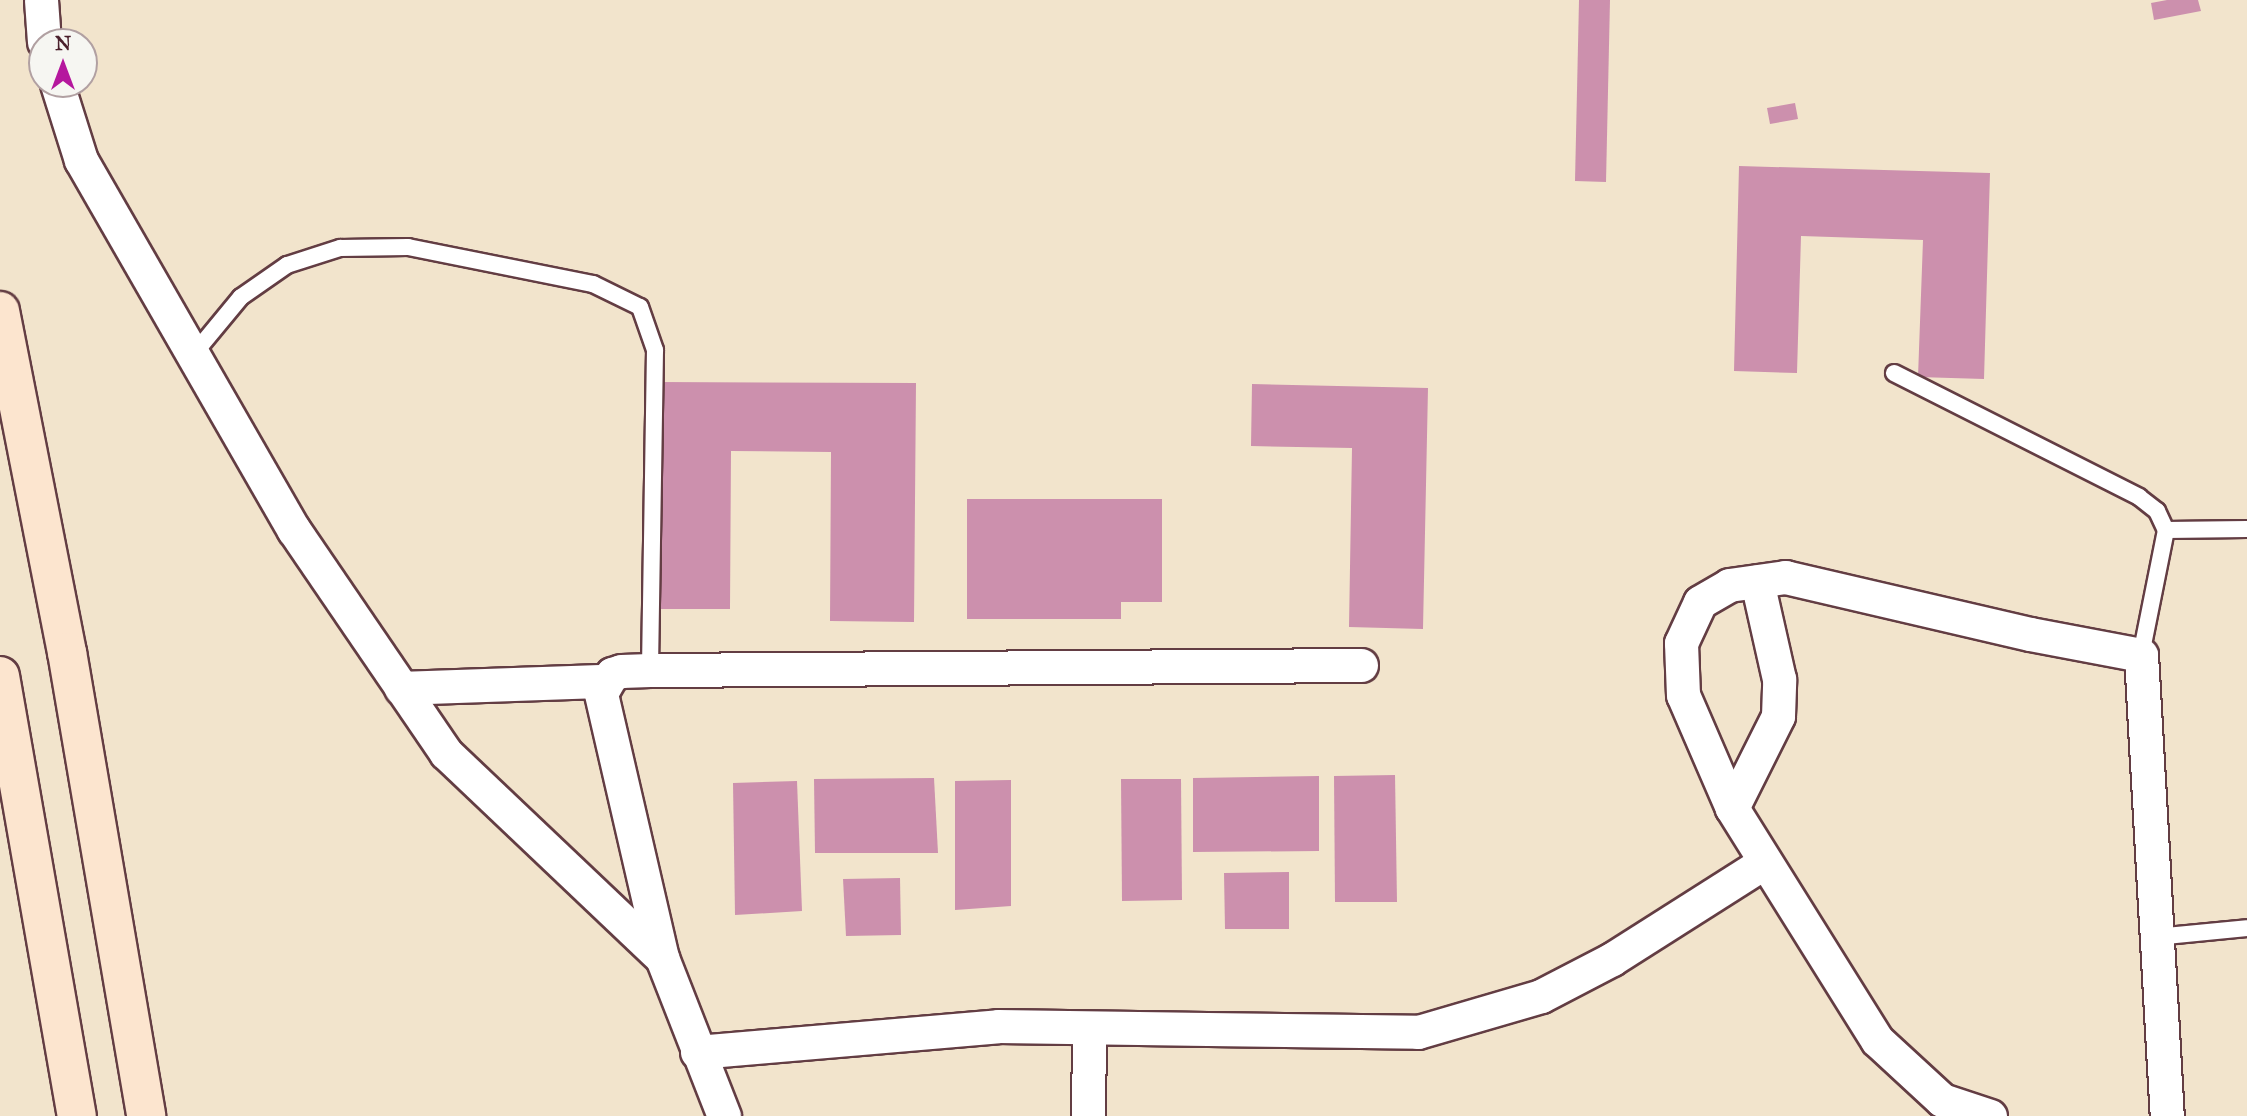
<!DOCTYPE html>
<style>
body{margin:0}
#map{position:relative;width:2247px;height:1116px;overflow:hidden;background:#f2e4cc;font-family:"IM FELL Great Primer",serif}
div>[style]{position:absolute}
.building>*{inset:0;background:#cc90ad}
.roads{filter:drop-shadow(2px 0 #633d43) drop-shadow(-2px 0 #633d43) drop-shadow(0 2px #633d43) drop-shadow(0 -2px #633d43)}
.lane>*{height:16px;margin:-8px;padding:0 8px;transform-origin:8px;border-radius:8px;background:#fff}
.street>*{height:33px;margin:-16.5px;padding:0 16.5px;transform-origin:16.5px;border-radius:16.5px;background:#fff}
.secondary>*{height:38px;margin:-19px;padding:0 19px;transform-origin:19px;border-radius:19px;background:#fce5cf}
span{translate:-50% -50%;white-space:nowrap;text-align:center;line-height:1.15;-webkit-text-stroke:5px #f6f6f2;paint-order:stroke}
.north{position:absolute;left:28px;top:28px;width:70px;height:70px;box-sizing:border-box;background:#f6f6f2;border:2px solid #b1a0a2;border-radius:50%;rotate:0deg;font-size:19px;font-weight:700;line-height:28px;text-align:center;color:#4a1f2b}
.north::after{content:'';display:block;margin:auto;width:24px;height:32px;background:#b5179e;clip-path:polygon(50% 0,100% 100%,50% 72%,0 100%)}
</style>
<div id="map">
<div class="building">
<div style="clip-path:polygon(1579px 0,1610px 0,1606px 182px,1575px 181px)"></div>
<div style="clip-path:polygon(2167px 0,2198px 0,2201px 11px,2154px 20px,2151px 3px)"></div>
<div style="clip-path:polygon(1795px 103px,1798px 119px,1770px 124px,1767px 108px)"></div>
<div style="clip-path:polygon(1739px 166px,1990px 173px,1984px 379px,1918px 377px,1923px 240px,1801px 236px,1797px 373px,1734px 371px)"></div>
<div style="clip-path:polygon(656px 382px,916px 383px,914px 622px,830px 621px,831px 452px,731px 451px,730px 609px,655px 609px)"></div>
<div style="clip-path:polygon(1252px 384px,1428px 388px,1423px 629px,1349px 627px,1352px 448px,1251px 446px)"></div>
<div style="clip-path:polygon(967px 499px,1162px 499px,1162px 602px,1121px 602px,1121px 619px,967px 619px)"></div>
<div style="clip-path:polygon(1395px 775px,1397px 902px,1335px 902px,1334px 776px)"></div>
<div style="clip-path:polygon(1319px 776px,1319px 851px,1193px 852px,1193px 778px)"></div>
<div style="clip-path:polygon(934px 778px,938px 853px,815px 853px,814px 779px)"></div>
<div style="clip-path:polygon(1121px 779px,1181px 779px,1182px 900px,1122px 901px)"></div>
<div style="clip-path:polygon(1011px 780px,1011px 906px,955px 910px,955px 781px)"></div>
<div style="clip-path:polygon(797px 781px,802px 911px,735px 915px,733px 783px)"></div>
<div style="clip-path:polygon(1289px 872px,1289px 929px,1225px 929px,1224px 873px)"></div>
<div style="clip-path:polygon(900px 878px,901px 935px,846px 936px,843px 879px)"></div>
</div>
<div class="roads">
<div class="lane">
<div style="left:193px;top:355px;width:75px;rotate:-50.4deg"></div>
<div style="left:241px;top:297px;width:56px;rotate:-34.8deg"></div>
<div style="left:287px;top:265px;width:56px;rotate:-17.8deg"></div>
<div style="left:340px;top:248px;width:68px;rotate:-0.8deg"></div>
<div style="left:408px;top:247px;width:189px;rotate:11.3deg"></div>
<div style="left:593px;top:284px;width:52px;rotate:26.1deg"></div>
<div style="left:640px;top:307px;width:46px;rotate:70.8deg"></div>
<div style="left:655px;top:350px;width:320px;rotate:90.9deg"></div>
<div style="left:1894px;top:373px;width:275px;rotate:26.8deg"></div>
<div style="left:2139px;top:497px;width:23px;rotate:38deg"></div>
<div style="left:2157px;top:511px;width:21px;rotate:65deg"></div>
<div style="left:2166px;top:530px;width:127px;rotate:101.3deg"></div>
<div style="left:2166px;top:530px;width:81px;rotate:-0.7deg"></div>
<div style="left:2156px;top:937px;width:91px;rotate:-5.6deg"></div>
</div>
<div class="street">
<div style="left:41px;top:0;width:42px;rotate:85.9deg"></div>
<div style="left:57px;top:84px;width:80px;rotate:72.5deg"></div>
<div style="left:81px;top:160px;width:427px;rotate:60.1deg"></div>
<div style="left:294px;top:530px;width:270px;rotate:55.7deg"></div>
<div style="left:446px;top:753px;width:298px;rotate:43.5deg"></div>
<div style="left:401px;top:688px;width:204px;rotate:-2deg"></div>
<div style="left:1732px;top:808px;width:103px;rotate:-63.4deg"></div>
<div style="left:1778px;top:716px;width:37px;rotate:-88deg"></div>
<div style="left:1779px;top:679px;width:100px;rotate:-102.7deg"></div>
<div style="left:697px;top:1052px;width:302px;rotate:-4.9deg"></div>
<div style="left:998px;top:1026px;width:420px;rotate:0.8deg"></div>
<div style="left:1418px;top:1032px;width:128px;rotate:-16.3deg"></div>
<div style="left:1541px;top:996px;width:80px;rotate:-27.5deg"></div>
<div style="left:1612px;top:959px;width:181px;rotate:-32.4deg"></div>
<div style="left:724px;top:1116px;width:170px;rotate:-111.4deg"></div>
<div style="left:662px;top:958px;width:272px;rotate:-103deg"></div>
<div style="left:601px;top:693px;width:22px;rotate:-60deg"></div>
<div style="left:612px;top:674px;width:9px;rotate:-18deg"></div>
<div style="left:621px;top:671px;width:29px;rotate:-2deg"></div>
<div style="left:650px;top:670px;width:711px;rotate:-0.4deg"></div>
<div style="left:1088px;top:1116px;width:88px;rotate:-89.3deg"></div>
<div style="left:1990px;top:1116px;width:51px;rotate:-161.6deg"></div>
<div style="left:1942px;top:1100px;width:88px;rotate:-137.3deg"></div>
<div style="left:1877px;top:1040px;width:274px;rotate:-122deg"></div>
<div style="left:1732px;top:808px;width:123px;rotate:-113.4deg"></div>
<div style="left:1683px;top:695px;width:52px;rotate:-92.2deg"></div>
<div style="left:1681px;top:643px;width:45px;rotate:-65.1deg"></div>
<div style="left:1700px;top:602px;width:34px;rotate:-30deg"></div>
<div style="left:1729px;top:585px;width:57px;rotate:-8.1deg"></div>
<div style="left:1785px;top:577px;width:252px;rotate:13.1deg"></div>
<div style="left:2030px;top:634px;width:113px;rotate:10.7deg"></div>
<div style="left:2141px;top:655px;width:462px;rotate:86.8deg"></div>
</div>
<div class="secondary">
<div style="left:0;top:311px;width:348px;rotate:78.9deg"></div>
<div style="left:67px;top:652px;width:471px;rotate:80.3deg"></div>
<div style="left:0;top:676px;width:447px;rotate:80.1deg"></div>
</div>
</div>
<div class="north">N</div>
</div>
